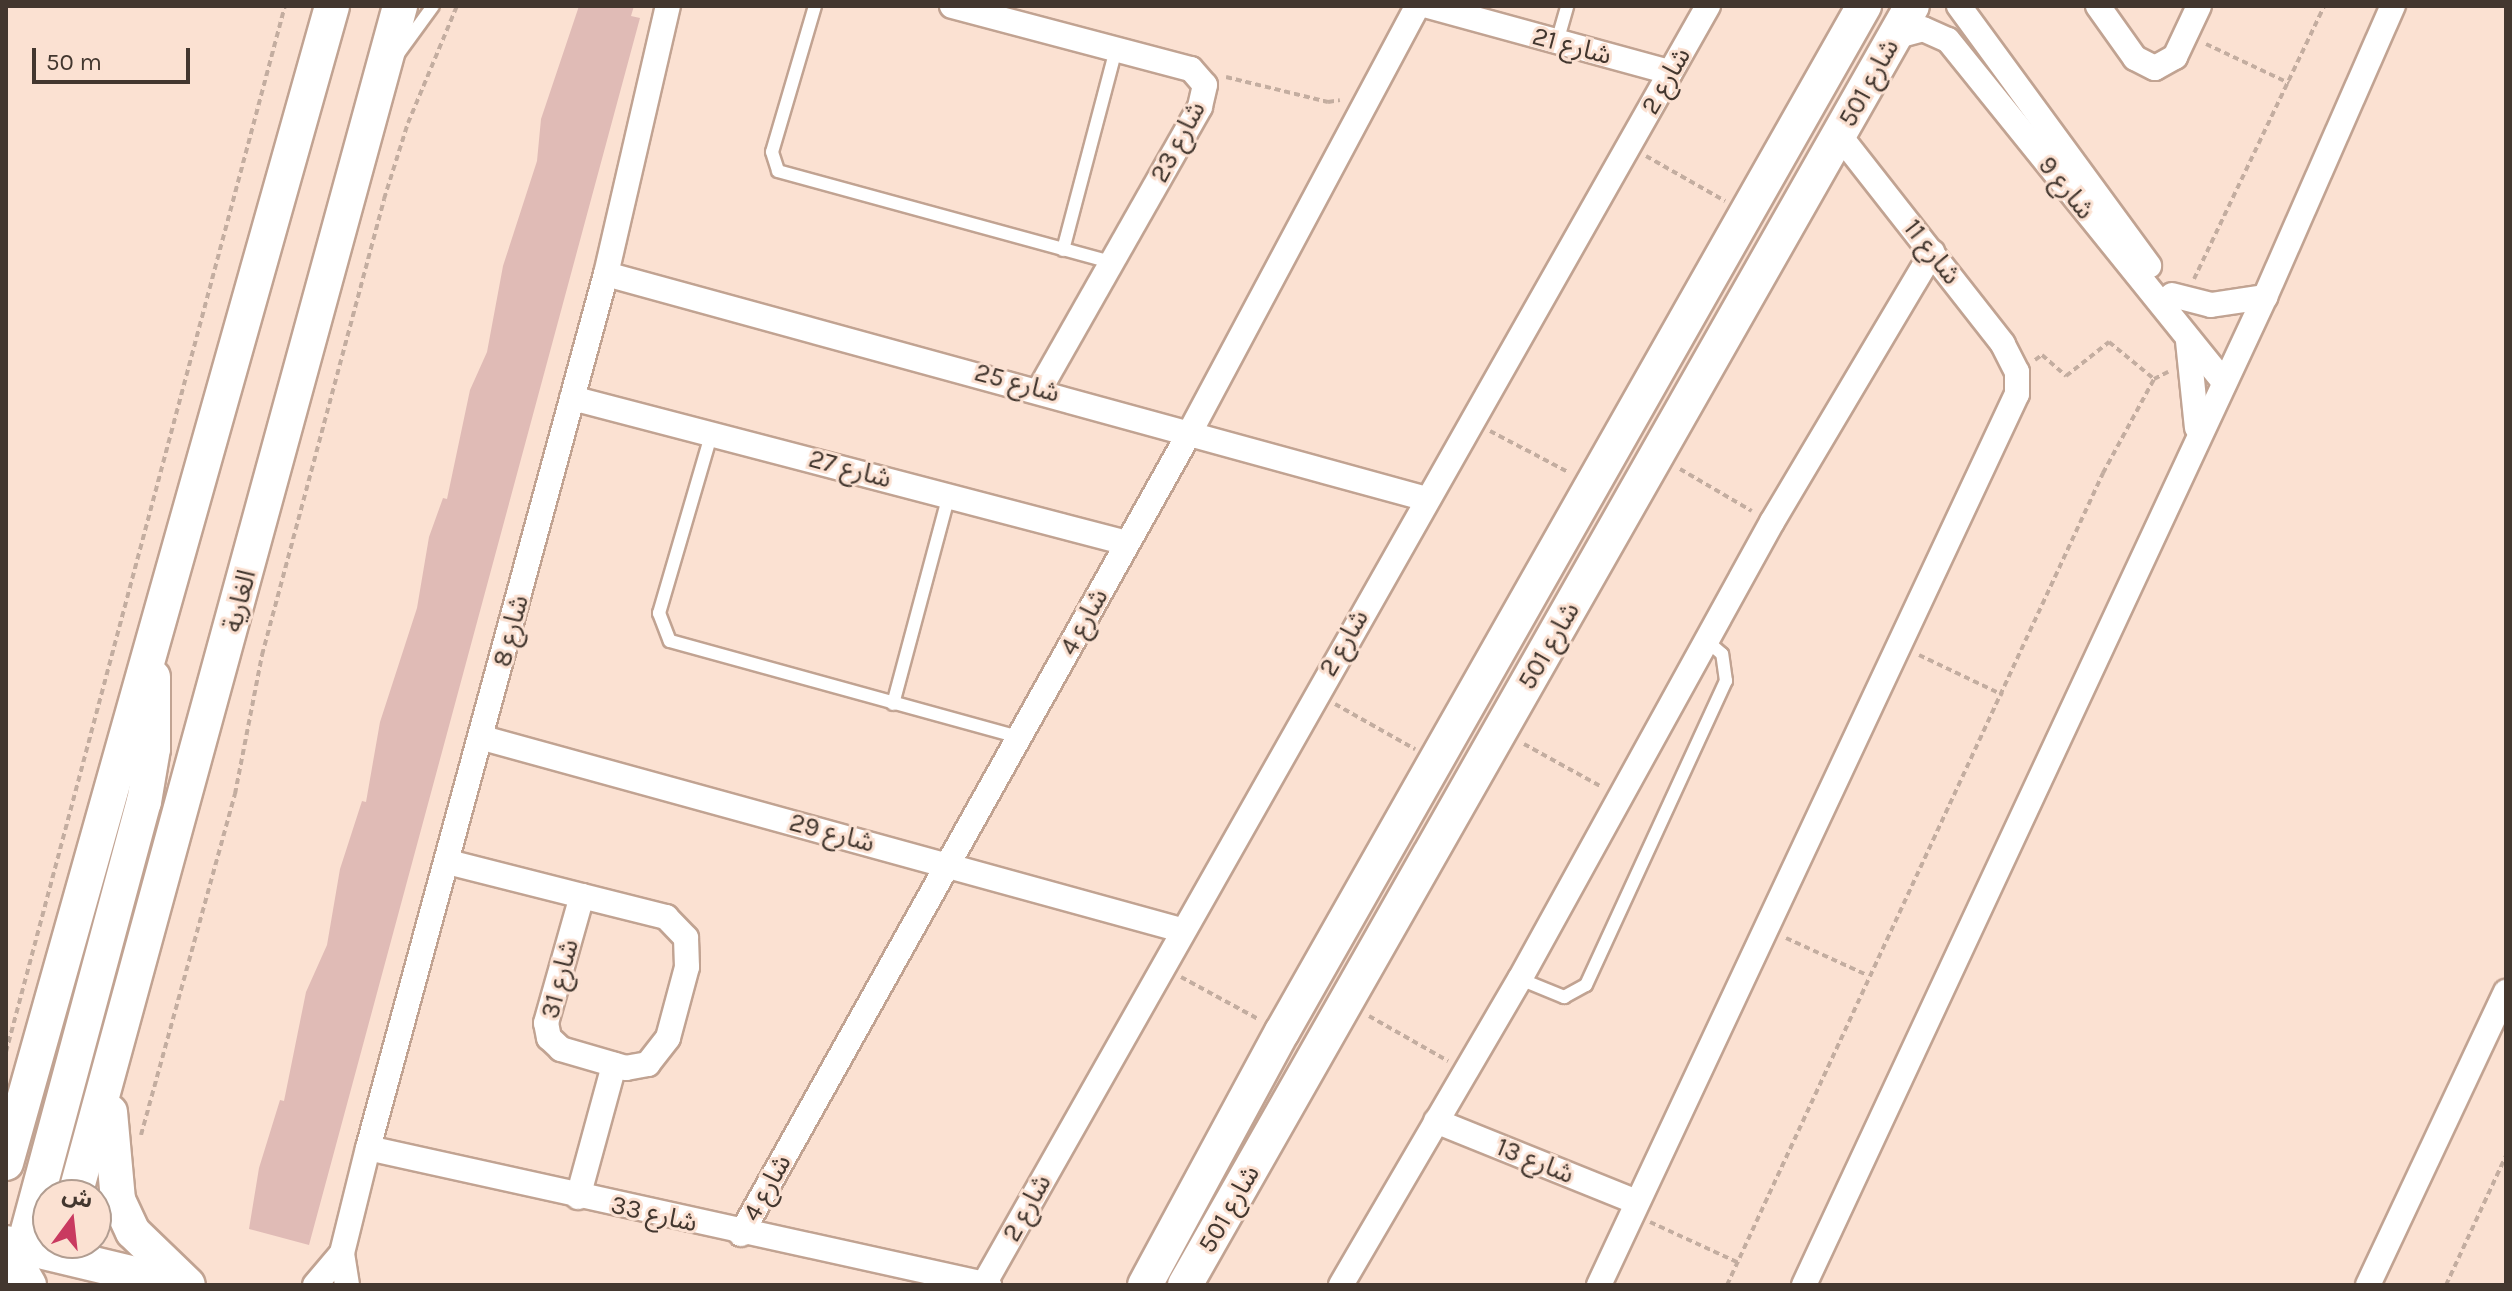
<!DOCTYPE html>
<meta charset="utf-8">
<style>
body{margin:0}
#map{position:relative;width:2512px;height:1291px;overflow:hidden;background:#fbe1d2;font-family:Karla,"Noto Sans Arabic",sans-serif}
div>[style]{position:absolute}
.building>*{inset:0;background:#e0bbb6}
.path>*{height:4px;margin-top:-2px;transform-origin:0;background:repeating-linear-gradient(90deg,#c3ada0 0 6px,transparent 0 10px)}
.roads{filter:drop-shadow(2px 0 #c1a392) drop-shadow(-2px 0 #c1a392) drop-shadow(0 2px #c1a392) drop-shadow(0 -2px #c1a392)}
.lane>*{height:12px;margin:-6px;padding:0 6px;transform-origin:6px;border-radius:6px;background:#fff}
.street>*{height:24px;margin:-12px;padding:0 12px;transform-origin:12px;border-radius:12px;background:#fff}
.secondary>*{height:34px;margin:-17px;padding:0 17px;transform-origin:17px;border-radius:17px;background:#fff}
span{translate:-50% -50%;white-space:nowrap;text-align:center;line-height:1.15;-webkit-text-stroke:6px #fbe1d2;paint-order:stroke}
.street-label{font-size:26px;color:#43372f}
.frame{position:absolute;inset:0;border:8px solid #43372f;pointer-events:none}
.north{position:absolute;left:32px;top:1179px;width:80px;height:80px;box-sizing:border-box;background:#fbe1d2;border:2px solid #b19d91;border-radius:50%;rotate:15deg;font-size:22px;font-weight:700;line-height:32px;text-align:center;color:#43372f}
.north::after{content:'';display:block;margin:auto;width:28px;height:36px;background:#c93a60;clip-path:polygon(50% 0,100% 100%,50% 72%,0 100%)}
.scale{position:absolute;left:32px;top:48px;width:158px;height:36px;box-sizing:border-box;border:4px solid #43372f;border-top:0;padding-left:10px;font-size:24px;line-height:28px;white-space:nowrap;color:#43372f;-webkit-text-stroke:6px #fbe1d2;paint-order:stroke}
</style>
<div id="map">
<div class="building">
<div style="clip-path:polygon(579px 6px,634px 6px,631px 16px,640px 18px,309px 1245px,249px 1229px,259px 1168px,280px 1100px,284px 1101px,306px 992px,327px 945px,340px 869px,362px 801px,366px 802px,380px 722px,417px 608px,429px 537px,443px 498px,447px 499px,470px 390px,487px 352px,503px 266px,537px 161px,541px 119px)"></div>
</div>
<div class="path">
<div style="left:2206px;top:44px;width:92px;rotate:25.2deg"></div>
<div style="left:1226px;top:77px;width:105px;rotate:13.8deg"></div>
<div style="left:1328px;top:102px;width:12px;rotate:-9deg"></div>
<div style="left:1646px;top:156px;width:91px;rotate:29.7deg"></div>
<div style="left:2194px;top:279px;width:302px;rotate:-64.5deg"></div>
<div style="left:2035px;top:360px;width:9px;rotate:-36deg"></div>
<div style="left:2042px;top:355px;width:32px;rotate:41deg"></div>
<div style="left:2066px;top:376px;width:55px;rotate:-38.3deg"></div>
<div style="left:2109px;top:342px;width:58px;rotate:39.4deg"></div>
<div style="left:1490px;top:431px;width:88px;rotate:27.7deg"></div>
<div style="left:1680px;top:469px;width:83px;rotate:30.3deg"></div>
<div style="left:1919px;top:655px;width:93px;rotate:25.5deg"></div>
<div style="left:1335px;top:704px;width:92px;rotate:29.4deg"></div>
<div style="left:1524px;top:744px;width:87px;rotate:28.9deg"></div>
<div style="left:1786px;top:938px;width:89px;rotate:24.6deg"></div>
<div style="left:1181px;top:977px;width:88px;rotate:28.6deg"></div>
<div style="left:1369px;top:1016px;width:91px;rotate:29.7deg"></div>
<div style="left:6px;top:1052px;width:1083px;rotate:-75.07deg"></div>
<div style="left:141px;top:1135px;width:354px;rotate:-74.6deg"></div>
<div style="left:235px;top:794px;width:142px;rotate:-79deg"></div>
<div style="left:262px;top:655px;width:472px;rotate:-75deg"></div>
<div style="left:384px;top:199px;width:80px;rotate:-72.5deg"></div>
<div style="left:408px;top:123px;width:127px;rotate:-67.3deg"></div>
<div style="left:1650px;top:1222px;width:98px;rotate:24.7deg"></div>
<div style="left:1727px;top:1285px;width:895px;rotate:-65.15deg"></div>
<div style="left:2103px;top:473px;width:107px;rotate:-61.5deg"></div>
<div style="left:2154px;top:379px;width:16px;rotate:-27deg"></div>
<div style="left:2446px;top:1285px;width:142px;rotate:-65.1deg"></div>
</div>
<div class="roads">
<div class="lane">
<div style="left:815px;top:6px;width:152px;rotate:106.4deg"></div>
<div style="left:772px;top:152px;width:20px;rotate:72deg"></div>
<div style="left:778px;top:171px;width:345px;rotate:15.3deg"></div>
<div style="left:1557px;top:42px;width:37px;rotate:-74deg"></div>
<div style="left:398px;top:54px;width:59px;rotate:-53.9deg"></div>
<div style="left:1063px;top:250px;width:207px;rotate:-75.2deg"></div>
<div style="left:712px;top:432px;width:189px;rotate:106.3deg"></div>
<div style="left:659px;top:613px;width:30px;rotate:69deg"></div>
<div style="left:670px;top:641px;width:364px;rotate:15.4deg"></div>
<div style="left:893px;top:704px;width:216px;rotate:-75deg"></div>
<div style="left:1520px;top:979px;width:48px;rotate:22.2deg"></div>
<div style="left:1564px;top:997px;width:25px;rotate:-29deg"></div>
<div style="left:1586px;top:985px;width:335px;rotate:-65.3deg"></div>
<div style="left:1726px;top:681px;width:27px;rotate:-98deg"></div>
<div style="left:1722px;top:654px;width:18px;rotate:-139deg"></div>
</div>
<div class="street">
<div style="left:952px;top:6px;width:247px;rotate:14.8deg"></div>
<div style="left:1191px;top:69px;width:21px;rotate:49deg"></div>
<div style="left:1205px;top:85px;width:23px;rotate:103deg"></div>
<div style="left:1200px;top:107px;width:324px;rotate:119.6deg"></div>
<div style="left:1428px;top:6px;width:251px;rotate:15.3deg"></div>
<div style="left:1959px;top:6px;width:322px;rotate:53.8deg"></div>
<div style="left:2098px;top:6px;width:64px;rotate:54.6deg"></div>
<div style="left:2135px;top:58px;width:22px;rotate:27deg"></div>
<div style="left:2155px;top:68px;width:23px;rotate:-29deg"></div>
<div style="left:2175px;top:57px;width:56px;rotate:-64.8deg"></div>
<div style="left:1894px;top:37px;width:30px;rotate:-15deg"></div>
<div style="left:1923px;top:29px;width:27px;rotate:24deg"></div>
<div style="left:1948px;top:40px;width:437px;rotate:51.1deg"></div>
<div style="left:606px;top:274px;width:851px;rotate:15.33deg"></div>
<div style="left:2172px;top:295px;width:40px;rotate:14.4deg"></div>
<div style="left:2211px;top:305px;width:55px;rotate:-8.4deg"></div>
<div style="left:2188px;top:341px;width:87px;rotate:84.1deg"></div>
<div style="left:572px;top:398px;width:574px;rotate:14.64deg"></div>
<div style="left:483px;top:738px;width:724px;rotate:15.38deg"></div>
<div style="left:448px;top:862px;width:138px;rotate:14.2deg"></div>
<div style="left:582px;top:896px;width:87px;rotate:14deg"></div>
<div style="left:666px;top:917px;width:29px;rotate:46deg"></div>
<div style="left:686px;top:938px;width:29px;rotate:88deg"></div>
<div style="left:687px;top:967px;width:73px;rotate:105deg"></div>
<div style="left:668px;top:1038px;width:33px;rotate:128deg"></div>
<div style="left:648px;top:1064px;width:22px;rotate:170deg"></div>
<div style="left:626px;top:1068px;width:68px;rotate:-163.7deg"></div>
<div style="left:561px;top:1049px;width:16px;rotate:-137deg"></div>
<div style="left:549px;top:1038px;width:15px;rotate:-101deg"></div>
<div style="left:546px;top:1023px;width:132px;rotate:-74.2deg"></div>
<div style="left:1436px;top:1121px;width:214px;rotate:22deg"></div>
<div style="left:368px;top:1148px;width:636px;rotate:12.44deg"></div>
<div style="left:578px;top:1197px;width:137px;rotate:-74.7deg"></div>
<div style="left:741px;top:1234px;width:919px;rotate:-60.76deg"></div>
<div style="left:1190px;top:432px;width:483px;rotate:-61.9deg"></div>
<div style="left:984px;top:1284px;width:1469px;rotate:-60.47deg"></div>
<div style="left:315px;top:1285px;width:42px;rotate:-49.8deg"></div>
<div style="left:347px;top:1285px;width:32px;rotate:-99deg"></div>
<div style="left:342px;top:1253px;width:108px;rotate:-76.1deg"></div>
<div style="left:368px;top:1148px;width:906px;rotate:-74.77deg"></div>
<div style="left:606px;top:274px;width:275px;rotate:-77deg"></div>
<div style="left:1341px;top:1285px;width:355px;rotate:-59.7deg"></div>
<div style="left:1520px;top:979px;width:522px;rotate:-61.13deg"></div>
<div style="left:1772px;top:522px;width:314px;rotate:-59.3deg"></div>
<div style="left:1599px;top:1285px;width:984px;rotate:-64.87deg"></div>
<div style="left:2017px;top:394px;width:22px;rotate:-90deg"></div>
<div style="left:2017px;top:372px;width:31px;rotate:-117deg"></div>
<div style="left:2003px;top:344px;width:264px;rotate:-128.1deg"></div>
<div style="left:1804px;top:1285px;width:1090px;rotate:-64.99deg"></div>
<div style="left:2265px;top:297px;width:318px;rotate:-66.3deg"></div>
<div style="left:2368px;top:1285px;width:324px;rotate:-64.8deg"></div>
</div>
<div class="secondary">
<div style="left:110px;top:1112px;width:88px;rotate:84.8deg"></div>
<div style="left:118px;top:1200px;width:35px;rotate:65deg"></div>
<div style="left:133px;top:1232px;width:76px;rotate:43.9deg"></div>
<div style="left:6px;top:1163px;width:1202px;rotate:-74.26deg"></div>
<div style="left:75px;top:1195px;width:1233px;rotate:-74.71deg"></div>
<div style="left:6px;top:1243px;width:180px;rotate:13.5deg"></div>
<div style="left:29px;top:1285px;width:16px;rotate:-120deg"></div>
<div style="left:21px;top:1271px;width:18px;rotate:-87deg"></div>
<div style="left:22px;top:1253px;width:467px;rotate:-74.9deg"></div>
<div style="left:144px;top:802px;width:54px;rotate:-80.4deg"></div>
<div style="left:153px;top:749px;width:72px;rotate:-90deg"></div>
<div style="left:1145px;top:1285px;width:288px;rotate:-61.6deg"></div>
<div style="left:1282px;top:1032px;width:1180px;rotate:-60.44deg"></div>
<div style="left:1185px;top:1285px;width:1471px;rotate:-60.39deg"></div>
</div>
</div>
<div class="street-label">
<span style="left:1572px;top:46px;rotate:15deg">شارع 21</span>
<span style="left:1666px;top:81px;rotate:-60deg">شارع 2</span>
<span style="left:1869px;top:83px;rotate:-61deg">شارع 501</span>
<span style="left:1178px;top:142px;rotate:-62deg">شارع 23</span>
<span style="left:2066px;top:188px;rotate:51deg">شارع 9</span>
<span style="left:1932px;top:252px;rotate:52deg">شارع 11</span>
<span style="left:1017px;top:383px;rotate:15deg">شارع 25</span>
<span style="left:850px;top:469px;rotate:15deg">شارع 27</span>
<span style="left:240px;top:601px;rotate:-75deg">الغارية</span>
<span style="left:1084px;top:622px;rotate:-61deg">شارع 4</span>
<span style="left:511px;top:631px;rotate:-75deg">شارع 8</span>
<span style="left:1344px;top:643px;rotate:-60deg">شارع 2</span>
<span style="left:1549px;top:646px;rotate:-60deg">شارع 501</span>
<span style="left:832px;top:833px;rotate:15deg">شارع 29</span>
<span style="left:560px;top:979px;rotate:-75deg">شارع 31</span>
<span style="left:1535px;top:1161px;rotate:22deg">شارع 13</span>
<span style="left:767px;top:1188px;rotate:-61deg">شارع 4</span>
<span style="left:1027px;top:1208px;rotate:-61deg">شارع 2</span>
<span style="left:1229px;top:1209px;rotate:-60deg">شارع 501</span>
<span style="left:654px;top:1214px;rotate:13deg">شارع 33</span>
</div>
<div class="frame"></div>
<div class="north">ش</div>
<div class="scale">50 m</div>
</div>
